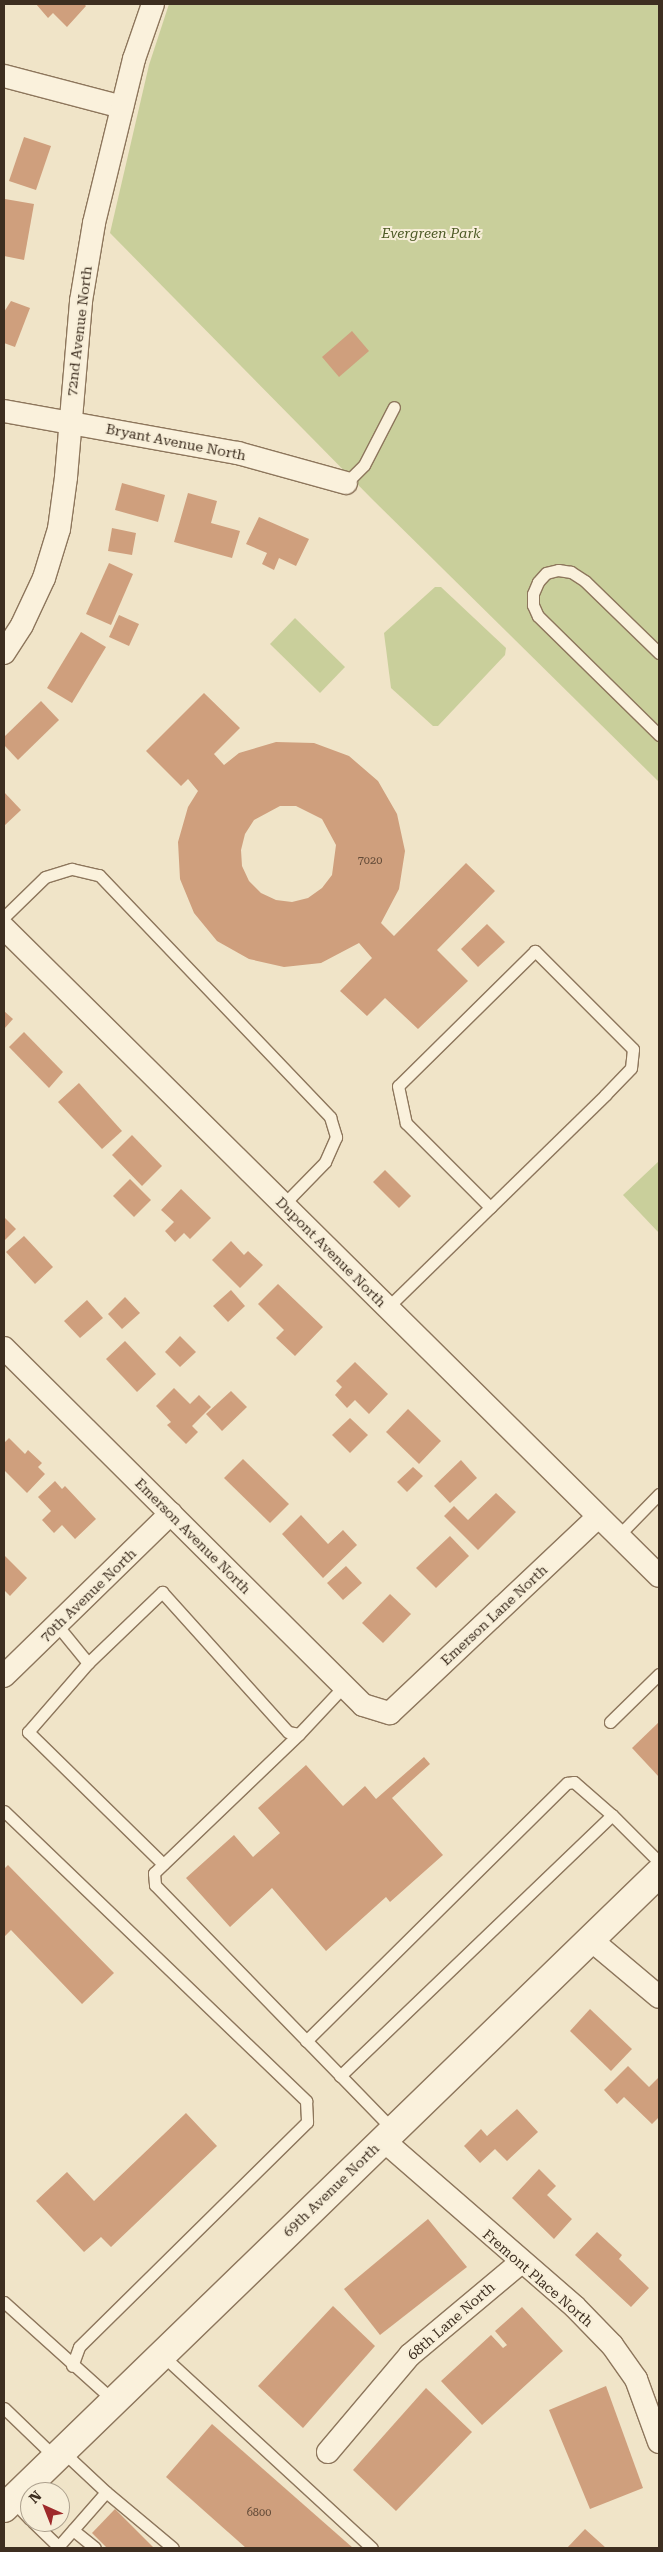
<!DOCTYPE html>
<style>
body{margin:0}
#map{position:relative;width:663px;height:2552px;overflow:hidden;background:#f0e4c8;font-family:"Roboto Serif",serif}
div>[style]{position:absolute}
.green>*{inset:0;background:#c9cf9b}
.building>*{inset:0;background:#cf9f7d}
.roads{filter:drop-shadow(1px 0 #8d765c) drop-shadow(-1px 0 #8d765c) drop-shadow(0 1px #8d765c) drop-shadow(0 -1px #8d765c)}
.service>*{height:11px;margin:-5.5px;padding:0 5.5px;transform-origin:5.5px;border-radius:5.5px;background:#faf1dc}
.minor>*{height:22px;margin:-11px;padding:0 11px;transform-origin:11px;border-radius:11px;background:#faf1dc}
.tertiary>*{height:28px;margin:-14px;padding:0 14px;transform-origin:14px;border-radius:14px;background:#faf1dc}
span{translate:-50% -50%;white-space:nowrap;text-align:center;line-height:1.15;-webkit-text-stroke:4px #f7eed8;paint-order:stroke}
.number-label{font-size:11px;color:#624a37}
.number-label span{-webkit-text-stroke-width:0}
.park-label{font-size:14px;color:#4d5a26;font-style:italic}
.street-label{font-size:14px;color:#3d2e20}
.frame{position:absolute;inset:0;border:5px solid #3d2e20;pointer-events:none}
.north{position:absolute;left:20px;top:2482px;width:50px;height:50px;box-sizing:border-box;background:#f7eed8;border:1px solid #ada18e;border-radius:50%;rotate:316deg;font-size:14px;font-weight:700;line-height:20px;text-align:center;color:#3d2e20}
.north::after{content:'';display:block;margin:auto;width:18px;height:22px;background:#9e2a2b;clip-path:polygon(50% 0,100% 100%,50% 72%,0 100%)}
</style>
<div id="map">
<div class="green">
<div style="clip-path:polygon(169px 4px,659px 4px,659px 782px,372px 499px,110px 233px,149px 65px)"></div>
<div style="clip-path:polygon(435px 587px,441px 587px,506px 648px,505px 655px,438px 726px,433px 726px,391px 688px,384px 633px)"></div>
<div style="clip-path:polygon(295px 618px,345px 667px,320px 693px,270px 644px)"></div>
<div style="clip-path:polygon(659px 1161px,659px 1233px,623px 1195px)"></div>
</div>
<div class="building">
<div style="clip-path:polygon(36px 4px,84px 4px,86px 6px,67px 27px,53px 13px,48px 18px)"></div>
<div style="clip-path:polygon(24px 137px,51px 146px,36px 190px,9px 181px)"></div>
<div style="clip-path:polygon(5px 199px,34px 204px,24px 260px,4px 256px)"></div>
<div style="clip-path:polygon(11px 301px,30px 308px,15px 347px,4px 343px,4px 312px)"></div>
<div style="clip-path:polygon(352px 331px,369px 351px,339px 377px,322px 357px)"></div>
<div style="clip-path:polygon(122px 483px,165px 495px,158px 522px,115px 510px)"></div>
<div style="clip-path:polygon(188px 493px,217px 501px,211px 523px,240px 531px,232px 558px,174px 542px)"></div>
<div style="clip-path:polygon(259px 517px,309px 539px,296px 566px,279px 558px,274px 570px,262px 564px,267px 553px,246px 544px)"></div>
<div style="clip-path:polygon(112px 528px,136px 533px,132px 555px,108px 551px)"></div>
<div style="clip-path:polygon(109px 563px,133px 574px,111px 625px,86px 614px)"></div>
<div style="clip-path:polygon(119px 615px,139px 624px,129px 646px,109px 637px)"></div>
<div style="clip-path:polygon(81px 632px,106px 647px,72px 703px,47px 688px)"></div>
<div style="clip-path:polygon(evenodd,204px 693px,240px 728px,214px 754px,224px 765px,239px 753px,276px 742px,314px 743px,349px 756px,378px 781px,397px 814px,405px 851px,399px 889px,381px 923px,394px 936px,466px 863px,495px 891px,437px 950px,468px 981px,418px 1029px,385px 998px,367px 1016px,340px 991px,372px 958px,359px 943px,321px 963px,284px 967px,249px 959px,217px 941px,194px 913px,180px 879px,178px 842px,188px 807px,198px 791px,188px 779px,181px 786px,146px 751px,204px 693px,280px 806px,296px 806px,322px 819px,336px 845px,332px 875px,322px 888px,308px 898px,292px 902px,276px 900px,261px 893px,249px 881px,242px 866px,241px 850px,245px 834px,254px 820px,280px 806px)"></div>
<div style="clip-path:polygon(41px 701px,59px 720px,18px 760px,4px 745px,4px 737px)"></div>
<div style="clip-path:polygon(4px 792px,21px 810px,4px 826px)"></div>
<div style="clip-path:polygon(487px 924px,505px 942px,478px 967px,461px 949px)"></div>
<div style="clip-path:polygon(4px 1011px,13px 1019px,4px 1029px)"></div>
<div style="clip-path:polygon(24px 1032px,63px 1072px,49px 1088px,9px 1047px)"></div>
<div style="clip-path:polygon(79px 1083px,122px 1131px,102px 1149px,58px 1102px)"></div>
<div style="clip-path:polygon(132px 1135px,162px 1166px,142px 1186px,112px 1155px)"></div>
<div style="clip-path:polygon(385px 1170px,411px 1196px,399px 1208px,373px 1182px)"></div>
<div style="clip-path:polygon(130px 1179px,151px 1200px,134px 1217px,113px 1196px)"></div>
<div style="clip-path:polygon(181px 1189px,211px 1218px,190px 1239px,184px 1233px,175px 1242px,165px 1231px,174px 1222px,161px 1210px)"></div>
<div style="clip-path:polygon(4px 1217px,16px 1229px,4px 1241px)"></div>
<div style="clip-path:polygon(24px 1236px,53px 1267px,35px 1284px,6px 1252px)"></div>
<div style="clip-path:polygon(231px 1241px,244px 1255px,248px 1251px,263px 1265px,240px 1288px,212px 1260px)"></div>
<div style="clip-path:polygon(278px 1284px,323px 1327px,295px 1356px,276px 1338px,284px 1330px,258px 1304px)"></div>
<div style="clip-path:polygon(231px 1290px,245px 1306px,228px 1322px,213px 1306px)"></div>
<div style="clip-path:polygon(125px 1297px,140px 1313px,122px 1329px,108px 1314px)"></div>
<div style="clip-path:polygon(87px 1300px,103px 1318px,80px 1338px,64px 1321px)"></div>
<div style="clip-path:polygon(180px 1336px,196px 1352px,180px 1367px,165px 1352px)"></div>
<div style="clip-path:polygon(125px 1341px,156px 1374px,137px 1392px,106px 1359px)"></div>
<div style="clip-path:polygon(355px 1362px,388px 1394px,369px 1414px,355px 1400px,347px 1408px,335px 1395px,342px 1387px,336px 1381px)"></div>
<div style="clip-path:polygon(174px 1388px,190px 1404px,199px 1395px,211px 1407px,192px 1426px,198px 1432px,186px 1444px,167px 1425px,171px 1422px,156px 1406px)"></div>
<div style="clip-path:polygon(231px 1391px,247px 1407px,222px 1431px,206px 1414px)"></div>
<div style="clip-path:polygon(408px 1409px,441px 1441px,419px 1464px,386px 1432px)"></div>
<div style="clip-path:polygon(350px 1418px,368px 1435px,350px 1453px,332px 1435px)"></div>
<div style="clip-path:polygon(9px 1438px,25px 1454px,28px 1450px,42px 1463px,38px 1467px,45px 1474px,27px 1493px,4px 1470px,4px 1443px)"></div>
<div style="clip-path:polygon(243px 1459px,289px 1504px,270px 1523px,224px 1478px)"></div>
<div style="clip-path:polygon(461px 1460px,477px 1478px,450px 1503px,434px 1486px)"></div>
<div style="clip-path:polygon(413px 1467px,423px 1476px,407px 1492px,397px 1482px)"></div>
<div style="clip-path:polygon(55px 1481px,62px 1489px,65px 1486px,96px 1519px,75px 1539px,62px 1525px,54px 1533px,42px 1520px,51px 1511px,38px 1497px)"></div>
<div style="clip-path:polygon(496px 1493px,516px 1512px,478px 1550px,444px 1516px,454px 1506px,468px 1520px)"></div>
<div style="clip-path:polygon(301px 1515px,328px 1544px,343px 1530px,357px 1545px,323px 1578px,282px 1534px)"></div>
<div style="clip-path:polygon(450px 1536px,469px 1556px,436px 1588px,416px 1568px)"></div>
<div style="clip-path:polygon(4px 1555px,27px 1578px,10px 1596px,4px 1590px)"></div>
<div style="clip-path:polygon(346px 1566px,362px 1583px,343px 1600px,327px 1583px)"></div>
<div style="clip-path:polygon(390px 1594px,411px 1614px,383px 1643px,362px 1623px)"></div>
<div style="clip-path:polygon(659px 1722px,659px 1777px,632px 1748px)"></div>
<div style="clip-path:polygon(424px 1757px,430px 1764px,392px 1798px,443px 1855px,390px 1902px,386px 1897px,326px 1951px,272px 1888px,230px 1927px,186px 1878px,234px 1835px,253px 1857px,280px 1833px,258px 1808px,306px 1765px,343px 1806px,365px 1786px,376px 1799px)"></div>
<div style="clip-path:polygon(8px 1865px,114px 1973px,82px 2004px,11px 1930px,4px 1937px,4px 1869px)"></div>
<div style="clip-path:polygon(590px 2009px,632px 2049px,611px 2071px,570px 2031px)"></div>
<div style="clip-path:polygon(628px 2066px,649px 2087px,659px 2077px,659px 2117px,652px 2124px,624px 2097px,617px 2104px,604px 2090px)"></div>
<div style="clip-path:polygon(517px 2109px,538px 2132px,507px 2161px,495px 2149px,480px 2163px,464px 2146px,481px 2129px,487px 2136px)"></div>
<div style="clip-path:polygon(186px 2113px,217px 2146px,111px 2247px,101px 2237px,84px 2252px,36px 2201px,67px 2172px,94px 2201px)"></div>
<div style="clip-path:polygon(539px 2169px,556px 2186px,547px 2195px,572px 2219px,554px 2239px,512px 2198px)"></div>
<div style="clip-path:polygon(428px 2219px,467px 2267px,380px 2335px,344px 2289px)"></div>
<div style="clip-path:polygon(597px 2232px,622px 2255px,619px 2259px,649px 2288px,631px 2307px,575px 2255px)"></div>
<div style="clip-path:polygon(333px 2306px,375px 2346px,303px 2428px,258px 2386px)"></div>
<div style="clip-path:polygon(522px 2307px,563px 2351px,482px 2425px,441px 2381px,491px 2335px,503px 2348px,507px 2345px,495px 2331px)"></div>
<div style="clip-path:polygon(606px 2386px,643px 2488px,590px 2509px,549px 2410px)"></div>
<div style="clip-path:polygon(426px 2388px,472px 2432px,396px 2511px,353px 2470px)"></div>
<div style="clip-path:polygon(212px 2424px,353px 2548px,246px 2548px,166px 2477px)"></div>
<div style="clip-path:polygon(115px 2509px,154px 2548px,107px 2548px,92px 2533px)"></div>
<div style="clip-path:polygon(585px 2529px,606px 2548px,567px 2548px)"></div>
</div>
<div class="roads">
<div class="service">
<div style="left:346px;top:483px;width:25px;rotate:-45deg"></div>
<div style="left:364px;top:465px;width:65px;rotate:-62.7deg"></div>
<div style="left:659px;top:653px;width:103px;rotate:-135.8deg"></div>
<div style="left:585px;top:581px;width:17px;rotate:-147deg"></div>
<div style="left:571px;top:572px;width:13px;rotate:-171deg"></div>
<div style="left:558px;top:570px;width:12px;rotate:166deg"></div>
<div style="left:546px;top:573px;width:12px;rotate:132deg"></div>
<div style="left:538px;top:582px;width:13px;rotate:113deg"></div>
<div style="left:533px;top:594px;width:11px;rotate:90deg"></div>
<div style="left:533px;top:605px;width:12px;rotate:66deg"></div>
<div style="left:538px;top:616px;width:170px;rotate:44.5deg"></div>
<div style="left:4px;top:917px;width:57px;rotate:-44.3deg"></div>
<div style="left:45px;top:877px;width:28px;rotate:-17deg"></div>
<div style="left:72px;top:869px;width:28px;rotate:13deg"></div>
<div style="left:99px;top:875px;width:335px;rotate:46.3deg"></div>
<div style="left:330px;top:1117px;width:21px;rotate:73deg"></div>
<div style="left:336px;top:1137px;width:27px;rotate:114deg"></div>
<div style="left:325px;top:1162px;width:60px;rotate:134.3deg"></div>
<div style="left:387px;top:1308px;width:305px;rotate:-44.3deg"></div>
<div style="left:605px;top:1095px;width:37px;rotate:-46deg"></div>
<div style="left:631px;top:1068px;width:19px;rotate:-84deg"></div>
<div style="left:633px;top:1049px;width:139px;rotate:-135deg"></div>
<div style="left:535px;top:951px;width:192px;rotate:135.4deg"></div>
<div style="left:398px;top:1086px;width:38px;rotate:78deg"></div>
<div style="left:406px;top:1123px;width:119px;rotate:45deg"></div>
<div style="left:618px;top:1536px;width:59px;rotate:-45.7deg"></div>
<div style="left:57px;top:1625px;width:49px;rotate:50.8deg"></div>
<div style="left:344px;top:1686px;width:66px;rotate:133.2deg"></div>
<div style="left:299px;top:1734px;width:201px;rotate:136.2deg"></div>
<div style="left:154px;top:1873px;width:12px;rotate:85deg"></div>
<div style="left:155px;top:1885px;width:342px;rotate:45.8deg"></div>
<div style="left:610px;top:1722px;width:69px;rotate:-44.4deg"></div>
<div style="left:4px;top:1811px;width:419px;rotate:43.8deg"></div>
<div style="left:306px;top:2101px;width:21px;rotate:87deg"></div>
<div style="left:307px;top:2122px;width:320px;rotate:135.4deg"></div>
<div style="left:79px;top:2347px;width:20px;rotate:110deg"></div>
<div style="left:163px;top:1864px;width:189px;rotate:-135.6deg"></div>
<div style="left:28px;top:1732px;width:91px;rotate:-49deg"></div>
<div style="left:88px;top:1663px;width:103px;rotate:-43.8deg"></div>
<div style="left:162px;top:1592px;width:188px;rotate:48deg"></div>
<div style="left:288px;top:1732px;width:11px;rotate:10deg"></div>
<div style="left:306px;top:2041px;width:367px;rotate:-44.7deg"></div>
<div style="left:567px;top:1783px;width:7px;rotate:-8deg"></div>
<div style="left:574px;top:1782px;width:50px;rotate:41deg"></div>
<div style="left:340px;top:2076px;width:377px;rotate:-43.8deg"></div>
<div style="left:612px;top:1815px;width:66px;rotate:45deg"></div>
<div style="left:4px;top:2302px;width:148px;rotate:42deg"></div>
<div style="left:162px;top:2355px;width:285px;rotate:42.6deg"></div>
<div style="left:4px;top:2408px;width:72px;rotate:43.9deg"></div>
<div style="left:106px;top:2492px;width:87px;rotate:39.9deg"></div>
<div style="left:12px;top:2500px;width:26px;rotate:47deg"></div>
<div style="left:33px;top:2522px;width:37px;rotate:44deg"></div>
<div style="left:73px;top:2530px;width:28px;rotate:39deg"></div>
<div style="left:57px;top:2548px;width:74px;rotate:-48.8deg"></div>
<div style="left:106px;top:2492px;width:60px;rotate:-137deg"></div>
</div>
<div class="minor">
<div style="left:4px;top:76px;width:122px;rotate:14.7deg"></div>
<div style="left:4px;top:411px;width:238px;rotate:10.2deg"></div>
<div style="left:238px;top:453px;width:112px;rotate:15.5deg"></div>
<div style="left:4px;top:653px;width:33px;rotate:-57deg"></div>
<div style="left:22px;top:625px;width:52px;rotate:-64.9deg"></div>
<div style="left:44px;top:578px;width:51px;rotate:-73deg"></div>
<div style="left:59px;top:529px;width:52px;rotate:-82.3deg"></div>
<div style="left:66px;top:477px;width:177px;rotate:-85.1deg"></div>
<div style="left:81px;top:301px;width:79px;rotate:-80.5deg"></div>
<div style="left:94px;top:223px;width:169px;rotate:-76.3deg"></div>
<div style="left:134px;top:59px;width:58px;rotate:-70.9deg"></div>
<div style="left:4px;top:928px;width:921px;rotate:44.69deg"></div>
<div style="left:4px;top:1348px;width:506px;rotate:44.84deg"></div>
<div style="left:363px;top:1705px;width:28px;rotate:17deg"></div>
<div style="left:390px;top:1713px;width:286px;rotate:-43.3deg"></div>
<div style="left:4px;top:1676px;width:233px;rotate:-44.3deg"></div>
<div style="left:590px;top:1939px;width:90px;rotate:40deg"></div>
<div style="left:383px;top:2140px;width:254px;rotate:41deg"></div>
<div style="left:575px;top:2307px;width:53px;rotate:45.8deg"></div>
<div style="left:612px;top:2345px;width:42px;rotate:54.8deg"></div>
<div style="left:636px;top:2379px;width:67px;rotate:69.9deg"></div>
<div style="left:328px;top:2452px;width:127px;rotate:-49.8deg"></div>
<div style="left:410px;top:2355px;width:143px;rotate:-39.9deg"></div>
</div>
<div class="tertiary">
<div style="left:4px;top:2508px;width:912px;rotate:-44.11deg"></div>
</div>
</div>
<div class="number-label">
<span style="left:370px;top:861px">7020</span>
<span style="left:259px;top:2513px">6800</span>
</div>
<div class="park-label">
<span style="left:431px;top:233px">Evergreen Park</span>
</div>
<div class="street-label">
<span style="left:79px;top:331px;rotate:-83deg">72nd Avenue North</span>
<span style="left:176px;top:442px;rotate:11deg">Bryant Avenue North</span>
<span style="left:331px;top:1252px;rotate:45deg">Dupont Avenue North</span>
<span style="left:193px;top:1536px;rotate:45deg">Emerson Avenue North</span>
<span style="left:88px;top:1595px;rotate:-44deg">70th Avenue North</span>
<span style="left:494px;top:1615px;rotate:-43deg">Emerson Lane North</span>
<span style="left:331px;top:2190px;rotate:-44deg">69th Avenue North</span>
<span style="left:538px;top:2278px;rotate:41deg">Fremont Place North</span>
<span style="left:451px;top:2321px;rotate:-41deg">68th Lane North</span>
</div>
<div class="frame"></div>
<div class="north">N</div>
</div>
